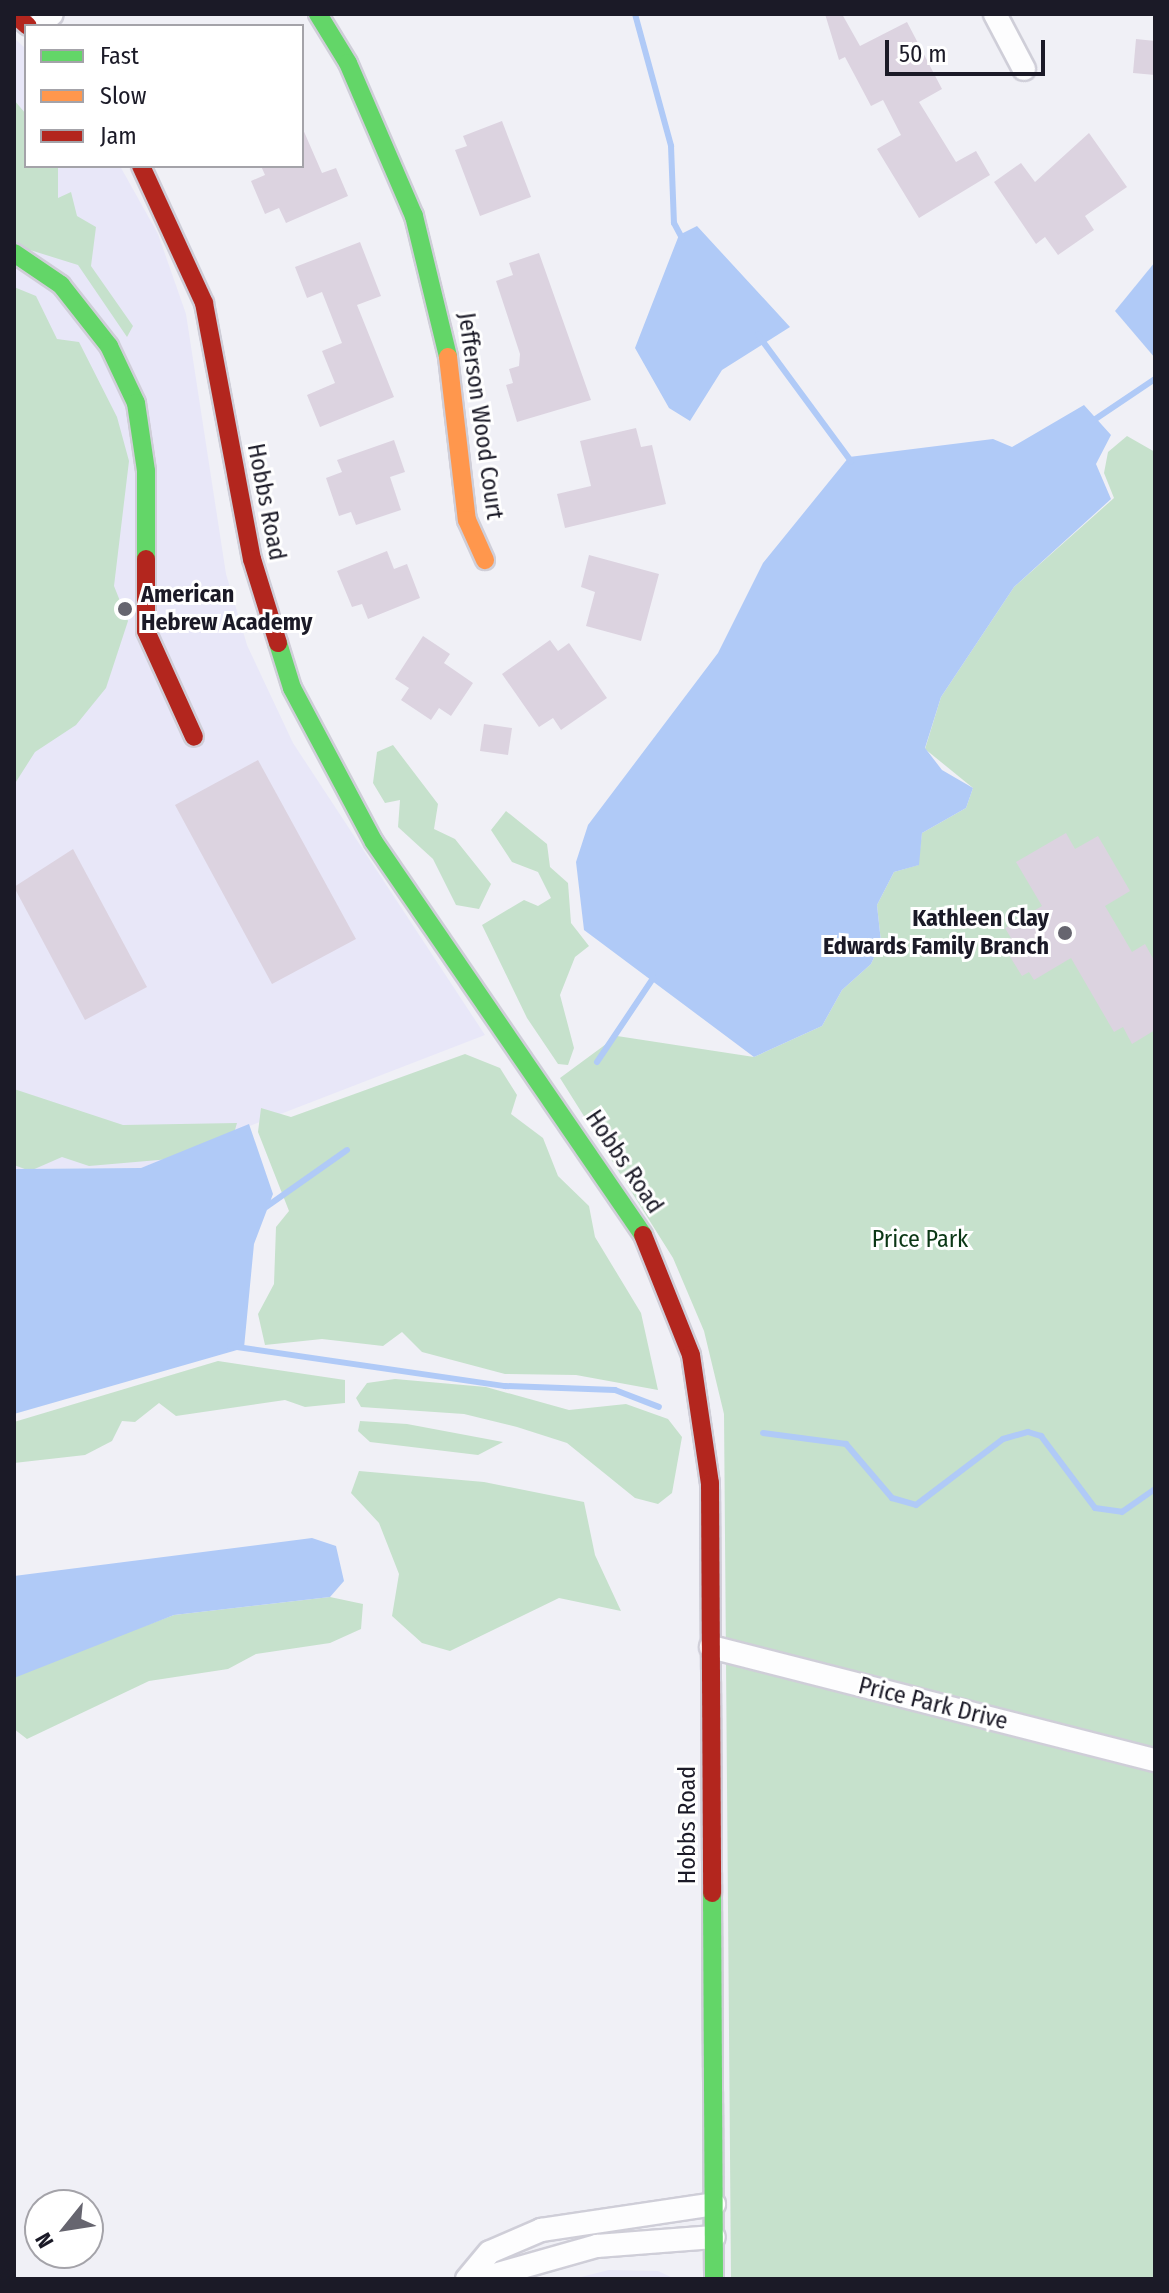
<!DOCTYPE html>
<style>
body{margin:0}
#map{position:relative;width:1169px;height:2293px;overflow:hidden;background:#f0f0f6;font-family:"Fira Sans Condensed",sans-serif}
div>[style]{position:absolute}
.built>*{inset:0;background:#e8e7f8}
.green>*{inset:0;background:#c6e1cc}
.water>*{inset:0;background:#b0caf7}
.stream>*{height:6px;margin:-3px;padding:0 3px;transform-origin:3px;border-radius:3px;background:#b0caf7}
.building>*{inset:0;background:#dcd3e0}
.roads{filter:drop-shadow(2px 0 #cfced8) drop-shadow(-2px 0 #cfced8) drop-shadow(0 2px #cfced8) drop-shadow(0 -2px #cfced8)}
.street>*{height:22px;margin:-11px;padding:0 11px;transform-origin:11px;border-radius:11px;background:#fdfdfe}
.fast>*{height:18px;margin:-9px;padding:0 9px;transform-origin:9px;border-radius:9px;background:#63d668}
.slow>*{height:18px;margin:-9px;padding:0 9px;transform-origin:9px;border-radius:9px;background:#ff974d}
.jam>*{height:18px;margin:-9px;padding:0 9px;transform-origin:9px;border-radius:9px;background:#b3261e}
.dots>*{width:22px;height:22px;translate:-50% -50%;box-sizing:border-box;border:4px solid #fff;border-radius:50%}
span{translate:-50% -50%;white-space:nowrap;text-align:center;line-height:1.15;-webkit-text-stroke:6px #fff;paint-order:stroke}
.street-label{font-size:24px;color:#1b1a27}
.poi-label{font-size:24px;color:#1b1a27;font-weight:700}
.left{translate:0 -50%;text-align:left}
.right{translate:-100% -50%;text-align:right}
.park-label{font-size:24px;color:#0b3715}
.frame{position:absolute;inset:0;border:16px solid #1b1a27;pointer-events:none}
.legend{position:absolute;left:24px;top:24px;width:280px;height:144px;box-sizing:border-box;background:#fff;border:2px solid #a4a3a9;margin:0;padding:10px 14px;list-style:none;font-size:24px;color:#1b1a27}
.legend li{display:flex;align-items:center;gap:16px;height:40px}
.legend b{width:40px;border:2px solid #a4a3a9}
.north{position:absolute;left:24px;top:2189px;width:80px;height:80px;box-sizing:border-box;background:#fff;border:2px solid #a4a3a9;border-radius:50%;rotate:240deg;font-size:22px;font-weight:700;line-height:32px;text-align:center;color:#1b1a27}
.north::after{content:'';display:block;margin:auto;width:28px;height:36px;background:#66656f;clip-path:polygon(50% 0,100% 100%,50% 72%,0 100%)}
.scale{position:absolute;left:885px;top:40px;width:160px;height:36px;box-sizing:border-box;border:4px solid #1b1a27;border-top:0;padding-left:10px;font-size:24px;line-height:28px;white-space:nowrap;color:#1b1a27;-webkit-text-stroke:6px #fff;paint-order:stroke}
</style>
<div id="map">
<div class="built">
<div style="clip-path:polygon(14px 38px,26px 49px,26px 166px,120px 166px,158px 234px,186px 314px,226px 574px,247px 645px,293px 743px,485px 1035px,141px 1168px,14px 1169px)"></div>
<div style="clip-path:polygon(609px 2270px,658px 2271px,675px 2279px,573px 2279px)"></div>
</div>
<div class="green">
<div style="clip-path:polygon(14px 100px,26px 114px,26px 166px,58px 166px,58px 198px,71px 192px,77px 216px,96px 227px,91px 266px,133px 326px,127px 337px,78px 265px,14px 245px)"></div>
<div style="clip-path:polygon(14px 287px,36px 296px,57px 339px,79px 342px,117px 417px,129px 461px,114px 586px,128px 621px,106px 688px,76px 725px,35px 752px,14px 785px)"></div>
<div style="clip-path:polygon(1127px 436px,1155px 452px,1155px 2279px,731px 2279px,724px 1414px,704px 1331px,673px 1258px,560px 1078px,617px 1036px,754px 1057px,822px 1026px,842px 990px,871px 964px,881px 942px,877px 905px,894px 872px,918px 865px,922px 833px,966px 808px,973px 788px,925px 749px,941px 697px,1014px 587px,1114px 498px,1104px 473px,1108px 452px)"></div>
<div style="clip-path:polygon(393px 745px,438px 804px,434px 829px,455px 839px,491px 884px,479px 909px,456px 905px,433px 859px,398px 827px,400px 800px,385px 803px,373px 783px,377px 752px)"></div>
<div style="clip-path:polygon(506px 811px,547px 844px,550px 867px,568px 883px,571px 923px,589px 946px,575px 957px,560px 995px,574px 1048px,568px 1065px,558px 1064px,527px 1018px,482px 925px,524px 900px,538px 906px,551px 898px,538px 872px,512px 862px,491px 830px)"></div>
<div style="clip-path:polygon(465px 1054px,500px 1068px,517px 1095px,511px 1114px,543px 1138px,558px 1176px,589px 1206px,595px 1237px,641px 1313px,658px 1390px,576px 1375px,505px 1374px,422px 1352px,402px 1332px,383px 1346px,322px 1339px,265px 1345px,258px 1314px,274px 1284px,276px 1227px,289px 1211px,258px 1132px,261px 1108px,291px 1117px)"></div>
<div style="clip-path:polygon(14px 1089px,123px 1125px,237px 1123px,228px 1154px,89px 1166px,62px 1157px,30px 1171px,14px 1165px)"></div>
<div style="clip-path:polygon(218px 1361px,345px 1380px,345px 1403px,305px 1407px,285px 1400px,176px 1416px,159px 1403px,135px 1422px,122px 1421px,112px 1441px,85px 1455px,14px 1463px,14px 1422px)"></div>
<div style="clip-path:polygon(395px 1379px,486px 1387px,569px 1410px,626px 1404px,668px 1419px,682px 1437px,672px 1493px,658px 1504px,635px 1498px,567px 1443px,517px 1427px,464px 1414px,361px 1407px,356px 1398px,367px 1383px)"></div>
<div style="clip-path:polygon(360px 1421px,407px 1424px,503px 1442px,478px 1455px,370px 1442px,358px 1431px)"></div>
<div style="clip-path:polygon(359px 1471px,484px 1482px,584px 1502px,595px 1555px,621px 1611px,559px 1598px,450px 1651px,422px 1643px,392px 1616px,399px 1574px,379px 1523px,351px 1493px)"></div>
<div style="clip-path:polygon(330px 1597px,363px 1604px,361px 1629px,330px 1643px,256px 1654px,228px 1669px,149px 1681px,27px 1739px,14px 1729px,14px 1678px,23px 1671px,174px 1615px)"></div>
</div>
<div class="water">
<div style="clip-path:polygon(697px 226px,790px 327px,722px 370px,690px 421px,669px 408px,635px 348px,679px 235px)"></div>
<div style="clip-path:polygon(1155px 262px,1155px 358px,1115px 311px)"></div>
<div style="clip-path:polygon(1084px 405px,1111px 435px,1096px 464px,1111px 499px,1014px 587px,941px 697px,925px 748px,942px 770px,973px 788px,966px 808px,922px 833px,919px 865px,894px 872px,877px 905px,881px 942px,871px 964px,842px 990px,822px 1026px,754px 1057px,584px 930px,576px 862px,588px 825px,718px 653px,763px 563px,849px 457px,993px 439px,1012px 447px)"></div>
<div style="clip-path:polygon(249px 1124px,273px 1194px,254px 1244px,244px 1348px,14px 1414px,14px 1169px,141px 1168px)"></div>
<div style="clip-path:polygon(312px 1538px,336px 1546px,344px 1581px,330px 1597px,174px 1615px,14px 1678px,14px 1576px)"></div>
</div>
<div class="stream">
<div style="left:635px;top:14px;width:137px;rotate:74.7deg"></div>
<div style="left:671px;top:146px;width:77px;rotate:87.8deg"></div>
<div style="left:674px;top:223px;width:17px;rotate:62deg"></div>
<div style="left:758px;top:335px;width:157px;rotate:53.6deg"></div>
<div style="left:1091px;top:422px;width:77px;rotate:-33.9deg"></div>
<div style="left:597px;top:1062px;width:102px;rotate:-56.2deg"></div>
<div style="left:266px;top:1207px;width:99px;rotate:-35.1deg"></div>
<div style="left:230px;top:1346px;width:278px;rotate:8.3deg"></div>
<div style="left:505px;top:1386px;width:110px;rotate:2.1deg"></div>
<div style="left:615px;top:1390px;width:47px;rotate:21.1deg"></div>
<div style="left:763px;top:1433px;width:84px;rotate:7.5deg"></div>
<div style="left:846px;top:1444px;width:71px;rotate:49.6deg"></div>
<div style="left:892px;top:1498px;width:25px;rotate:16deg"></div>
<div style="left:916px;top:1505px;width:109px;rotate:-37.2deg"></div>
<div style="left:1003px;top:1439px;width:26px;rotate:-16deg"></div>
<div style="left:1028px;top:1432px;width:14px;rotate:17deg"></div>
<div style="left:1041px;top:1436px;width:90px;rotate:53.1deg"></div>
<div style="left:1095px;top:1508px;width:27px;rotate:8deg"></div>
<div style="left:1122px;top:1512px;width:40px;rotate:-34.9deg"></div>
</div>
<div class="building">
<div style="clip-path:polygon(825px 14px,842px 14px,860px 46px,907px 22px,942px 89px,919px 102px,956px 162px,976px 151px,990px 175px,919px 218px,877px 149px,901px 135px,883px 100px,871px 106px,845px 57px,839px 60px)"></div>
<div style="clip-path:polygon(1136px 39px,1155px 41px,1155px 75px,1133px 73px)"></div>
<div style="clip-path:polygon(502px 121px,531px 197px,480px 216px,455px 150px,467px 146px,463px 136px)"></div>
<div style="clip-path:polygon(302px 127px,322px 173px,336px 168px,348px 196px,286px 223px,279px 208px,265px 214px,251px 181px,265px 175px,261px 166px,302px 166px)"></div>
<div style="clip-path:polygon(1089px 133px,1127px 187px,1085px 216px,1094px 230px,1058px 255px,1045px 237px,1036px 244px,994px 182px,1021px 163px,1035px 182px)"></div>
<div style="clip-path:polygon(360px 242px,381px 296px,357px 305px,394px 397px,320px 427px,307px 395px,335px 383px,322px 351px,342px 343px,322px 292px,307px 298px,295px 267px)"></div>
<div style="clip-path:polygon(539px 253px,591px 400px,517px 422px,506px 385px,513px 383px,509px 369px,519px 366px,520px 354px,496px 281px,513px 275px,509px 263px)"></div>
<div style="clip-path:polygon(636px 428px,641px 447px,652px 445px,666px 504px,565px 528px,557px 494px,591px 486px,580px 441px)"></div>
<div style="clip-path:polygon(394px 440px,405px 472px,390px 477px,401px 510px,356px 525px,351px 512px,339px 516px,326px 478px,342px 472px,337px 460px)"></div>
<div style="clip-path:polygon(387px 551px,394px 569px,407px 564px,420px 598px,368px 619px,362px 604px,352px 607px,337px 571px)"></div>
<div style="clip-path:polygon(589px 555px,659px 574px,641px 641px,586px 626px,595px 592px,581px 587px)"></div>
<div style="clip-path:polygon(423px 636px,450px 654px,444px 663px,473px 683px,451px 716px,439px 708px,431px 720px,401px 700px,409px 688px,395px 679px)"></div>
<div style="clip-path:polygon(550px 640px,558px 651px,569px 643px,607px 698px,561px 730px,553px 718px,539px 727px,502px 674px)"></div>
<div style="clip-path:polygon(484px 724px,512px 728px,508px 755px,480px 751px)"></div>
<div style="clip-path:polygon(258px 760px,356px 939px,272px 984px,175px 805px)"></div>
<div style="clip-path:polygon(1066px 833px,1075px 849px,1098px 836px,1130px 891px,1105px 906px,1132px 952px,1145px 944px,1155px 962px,1155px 1030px,1132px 1044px,1123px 1027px,1114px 1032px,1071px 958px,1034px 980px,1029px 972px,1022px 976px,1002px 944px,1011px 938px,1005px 928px,1042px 906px,1016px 862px)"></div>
<div style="clip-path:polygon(73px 849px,147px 987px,85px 1020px,14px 887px)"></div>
</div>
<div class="roads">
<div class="street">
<div style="left:995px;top:14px;width:62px;rotate:62.2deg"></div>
<div style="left:38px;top:26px;width:18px;rotate:-41deg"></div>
<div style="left:711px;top:1647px;width:458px;rotate:14.3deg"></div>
<div style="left:467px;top:2279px;width:35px;rotate:-50deg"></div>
<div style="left:490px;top:2252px;width:56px;rotate:-23.3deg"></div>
<div style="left:541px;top:2230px;width:175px;rotate:-8.5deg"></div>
<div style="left:480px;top:2279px;width:122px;rotate:-15.8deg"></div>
<div style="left:597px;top:2246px;width:117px;rotate:-4.4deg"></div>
</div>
<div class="fast">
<div style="left:318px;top:14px;width:57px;rotate:58.5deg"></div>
<div style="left:348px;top:63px;width:167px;rotate:66.7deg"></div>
<div style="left:414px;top:216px;width:145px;rotate:76.4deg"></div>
<div style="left:14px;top:253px;width:57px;rotate:34.2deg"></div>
<div style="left:61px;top:285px;width:78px;rotate:51.8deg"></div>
<div style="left:109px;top:346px;width:63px;rotate:64.7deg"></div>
<div style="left:136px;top:403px;width:69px;rotate:81.6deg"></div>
<div style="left:146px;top:471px;width:88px;rotate:90deg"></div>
<div style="left:278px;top:643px;width:47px;rotate:72.7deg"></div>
<div style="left:292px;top:688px;width:174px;rotate:62deg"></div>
<div style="left:374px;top:842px;width:476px;rotate:55.6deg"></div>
<div style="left:712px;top:1893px;width:386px;rotate:89.7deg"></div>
</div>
<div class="slow">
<div style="left:448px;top:357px;width:164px;rotate:83.4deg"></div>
<div style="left:467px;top:520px;width:44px;rotate:65.8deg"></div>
</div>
<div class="jam">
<div style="left:14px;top:14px;width:18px;rotate:41deg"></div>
<div style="left:141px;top:166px;width:151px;rotate:65.3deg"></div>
<div style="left:204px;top:303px;width:260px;rotate:79.4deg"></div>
<div style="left:252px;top:559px;width:88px;rotate:72.8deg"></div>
<div style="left:146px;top:559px;width:72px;rotate:90deg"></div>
<div style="left:146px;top:631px;width:116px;rotate:65.6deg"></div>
<div style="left:643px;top:1235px;width:129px;rotate:68.2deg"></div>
<div style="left:691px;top:1355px;width:129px;rotate:81.6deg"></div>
<div style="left:710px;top:1483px;width:410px;rotate:89.7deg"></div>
</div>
</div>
<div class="dots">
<div style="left:125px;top:609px;background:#66656f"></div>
<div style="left:1065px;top:933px;background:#66656f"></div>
</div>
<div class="street-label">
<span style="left:480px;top:416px;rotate:82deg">Jefferson Wood Court</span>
<span style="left:266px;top:502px;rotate:79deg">Hobbs Road</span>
<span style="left:624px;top:1162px;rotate:56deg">Hobbs Road</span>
<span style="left:933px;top:1704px;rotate:14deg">Price Park Drive</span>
<span style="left:688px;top:1825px;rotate:-90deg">Hobbs Road</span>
</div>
<div class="poi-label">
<span class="left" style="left:141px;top:609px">American<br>Hebrew Academy</span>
<span class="right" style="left:1049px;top:933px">Kathleen Clay<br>Edwards Family Branch</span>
</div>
<div class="park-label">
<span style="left:920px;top:1240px">Price Park</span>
</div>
<div class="frame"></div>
<ul class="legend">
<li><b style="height:10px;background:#63d668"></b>Fast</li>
<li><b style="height:10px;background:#ff974d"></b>Slow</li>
<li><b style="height:10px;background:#b3261e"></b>Jam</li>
</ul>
<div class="north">N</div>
<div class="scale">50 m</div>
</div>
